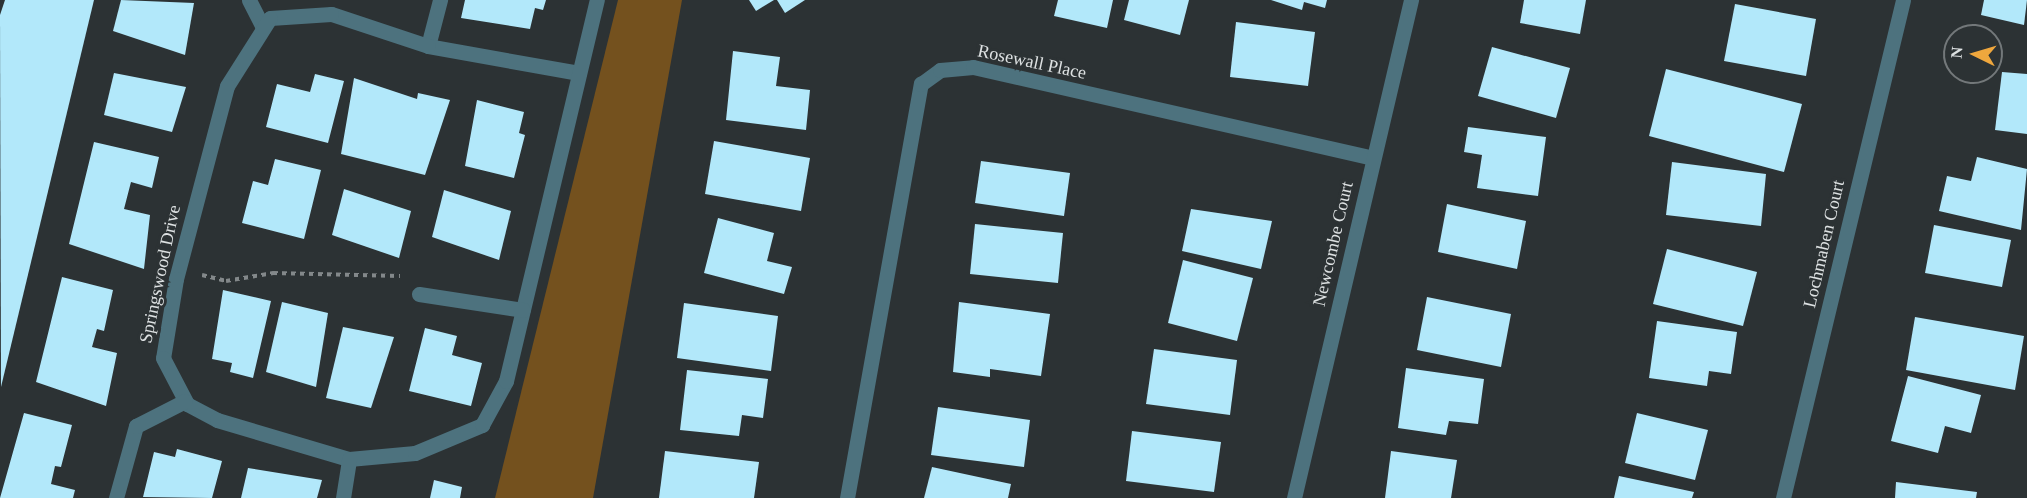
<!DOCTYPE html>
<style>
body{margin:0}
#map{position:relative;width:2027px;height:498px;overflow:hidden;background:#2c3234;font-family:"Times New Roman",serif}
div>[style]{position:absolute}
.green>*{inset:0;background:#74511e}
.building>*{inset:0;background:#b2e8fa}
.path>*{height:4px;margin-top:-2px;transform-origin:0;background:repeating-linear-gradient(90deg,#83888a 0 4.5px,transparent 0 9px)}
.minor>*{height:15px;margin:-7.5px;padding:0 7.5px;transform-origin:7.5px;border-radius:7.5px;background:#4d727e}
span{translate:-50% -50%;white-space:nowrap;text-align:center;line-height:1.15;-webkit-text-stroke:6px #2c3234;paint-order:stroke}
.street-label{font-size:18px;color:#dde1e2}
.north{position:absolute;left:1943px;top:24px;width:60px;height:60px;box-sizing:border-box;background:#2c3234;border:2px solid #73787a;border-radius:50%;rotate:275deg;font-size:16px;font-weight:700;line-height:24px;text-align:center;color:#dde1e2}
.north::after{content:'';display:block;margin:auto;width:21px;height:27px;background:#efa73d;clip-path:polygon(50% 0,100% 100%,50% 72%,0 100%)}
</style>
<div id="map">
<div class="green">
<div style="clip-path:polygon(618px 0,682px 0,593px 498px,495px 498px)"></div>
</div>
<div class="building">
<div style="clip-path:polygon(5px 0,94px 0,1px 387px,0 15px)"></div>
<div style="clip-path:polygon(121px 0,194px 3px,185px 55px,113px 31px)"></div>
<div style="clip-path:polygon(465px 0,546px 0,543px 10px,535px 8px,530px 29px,461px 18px)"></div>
<div style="clip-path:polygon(749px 0,774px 0,756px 11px)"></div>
<div style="clip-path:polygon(777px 0,805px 0,785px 13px)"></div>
<div style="clip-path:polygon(1058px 0,1113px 0,1107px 28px,1054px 16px)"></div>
<div style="clip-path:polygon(1129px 0,1189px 0,1180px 35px,1124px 20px)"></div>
<div style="clip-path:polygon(1271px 0,1327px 0,1325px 8px,1304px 2px,1302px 10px)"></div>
<div style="clip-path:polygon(1524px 0,1586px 0,1580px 34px,1520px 23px)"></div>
<div style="clip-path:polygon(1984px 0,2027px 0,2024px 25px,1981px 15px)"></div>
<div style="clip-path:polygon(1735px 4px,1816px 19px,1806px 76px,1724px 61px)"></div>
<div style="clip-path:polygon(1236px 22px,1315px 32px,1308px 86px,1230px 77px)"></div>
<div style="clip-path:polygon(1492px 47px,1570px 68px,1556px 118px,1478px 96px)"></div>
<div style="clip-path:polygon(733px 51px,780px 57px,776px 86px,810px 90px,806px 130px,726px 120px)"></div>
<div style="clip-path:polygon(1666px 69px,1802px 104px,1784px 172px,1649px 136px)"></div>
<div style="clip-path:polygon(2002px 72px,2027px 74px,2027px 134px,1995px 130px)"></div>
<div style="clip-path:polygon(114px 73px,186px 87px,172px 132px,104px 115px)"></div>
<div style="clip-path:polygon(315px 74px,344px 81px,328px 143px,266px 127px,277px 84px,310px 92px)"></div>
<div style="clip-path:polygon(354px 78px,417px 99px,418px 93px,450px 100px,425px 175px,341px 154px)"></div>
<div style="clip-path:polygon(477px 100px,524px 112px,519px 133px,525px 135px,514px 178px,465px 166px)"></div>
<div style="clip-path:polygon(1468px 127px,1546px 137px,1538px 196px,1477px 188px,1482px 155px,1464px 152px)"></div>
<div style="clip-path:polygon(714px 141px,810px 158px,801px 211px,705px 194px)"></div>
<div style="clip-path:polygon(94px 142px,159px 157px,152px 188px,131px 182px,124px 209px,150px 215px,144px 269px,69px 244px)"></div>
<div style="clip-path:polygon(1977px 157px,2027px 169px,2021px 230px,1939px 211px,1947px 176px,1971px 181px)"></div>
<div style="clip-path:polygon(275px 159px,321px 170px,304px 239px,242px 223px,253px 181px,268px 185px)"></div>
<div style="clip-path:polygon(981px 161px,1070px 173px,1064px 216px,975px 203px)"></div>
<div style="clip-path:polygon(1672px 162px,1766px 174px,1761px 226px,1666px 215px)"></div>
<div style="clip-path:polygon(344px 189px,411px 211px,399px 258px,332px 235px)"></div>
<div style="clip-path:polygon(444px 190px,511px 211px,499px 260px,432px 237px)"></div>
<div style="clip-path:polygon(1447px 204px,1526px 221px,1517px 269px,1438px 252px)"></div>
<div style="clip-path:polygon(1191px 209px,1272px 221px,1261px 269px,1182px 251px)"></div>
<div style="clip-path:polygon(718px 218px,774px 233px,767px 261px,792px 267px,784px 294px,704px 273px)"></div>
<div style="clip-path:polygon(975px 224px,1063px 233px,1058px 283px,970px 274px)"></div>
<div style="clip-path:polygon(1934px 225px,2011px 240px,2002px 287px,1925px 273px)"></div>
<div style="clip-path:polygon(1667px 249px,1757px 272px,1743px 326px,1653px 304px)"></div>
<div style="clip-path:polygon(1183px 260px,1253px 278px,1237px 341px,1168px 323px)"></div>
<div style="clip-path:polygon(62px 277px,113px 290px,104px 331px,97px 329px,92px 347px,117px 353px,106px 406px,36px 382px)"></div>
<div style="clip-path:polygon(223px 290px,271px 301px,253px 378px,230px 372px,232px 363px,212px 359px)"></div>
<div style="clip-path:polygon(1427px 297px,1511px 314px,1501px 367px,1417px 350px)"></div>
<div style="clip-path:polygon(282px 302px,328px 313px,316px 387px,266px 372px)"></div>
<div style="clip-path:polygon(959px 302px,1050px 314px,1041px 376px,990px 369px,990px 377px,953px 372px)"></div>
<div style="clip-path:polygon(684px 303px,778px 316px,771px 371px,677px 358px)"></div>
<div style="clip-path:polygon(1915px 317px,2024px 336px,2015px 390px,1906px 370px)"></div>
<div style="clip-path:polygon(1657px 321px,1737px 332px,1731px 374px,1709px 371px,1707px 386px,1649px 378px)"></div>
<div style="clip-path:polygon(343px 327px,394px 337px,371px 408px,326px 398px)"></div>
<div style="clip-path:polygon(425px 328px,457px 336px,452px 355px,482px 363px,471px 406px,409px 391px)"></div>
<div style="clip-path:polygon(1154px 349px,1237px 360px,1230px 415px,1146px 404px)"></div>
<div style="clip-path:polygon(1406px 368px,1484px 379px,1478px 424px,1449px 421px,1446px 435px,1398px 428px)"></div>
<div style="clip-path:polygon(687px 370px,768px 379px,763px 418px,742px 415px,739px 436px,680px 430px)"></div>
<div style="clip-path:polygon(1908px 376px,1981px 395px,1971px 433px,1945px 426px,1938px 453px,1891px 441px)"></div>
<div style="clip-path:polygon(938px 407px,1030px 420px,1024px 467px,931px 455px)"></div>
<div style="clip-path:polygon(24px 413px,72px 425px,61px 467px,55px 466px,51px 484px,75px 490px,73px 498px,0 498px)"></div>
<div style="clip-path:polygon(1637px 413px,1708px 430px,1695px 480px,1625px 463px)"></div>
<div style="clip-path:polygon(1132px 431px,1221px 442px,1214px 492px,1126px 481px)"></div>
<div style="clip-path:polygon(177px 449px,222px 461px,212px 498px,143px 497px,154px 452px,175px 457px)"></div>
<div style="clip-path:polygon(665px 451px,759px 462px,754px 498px,659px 498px)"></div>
<div style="clip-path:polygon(1391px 451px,1457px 460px,1451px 498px,1385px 498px)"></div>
<div style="clip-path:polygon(932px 467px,1011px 484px,1008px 498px,924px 498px)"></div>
<div style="clip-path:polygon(248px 468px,322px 480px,317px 498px,241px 498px)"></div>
<div style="clip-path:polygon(1619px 476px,1694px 492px,1692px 498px,1614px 498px)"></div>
<div style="clip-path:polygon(434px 480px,462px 487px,460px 498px,430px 498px)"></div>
<div style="clip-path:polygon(1896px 482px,1977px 492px,1976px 498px,1895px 498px)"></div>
</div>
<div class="path">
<div style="left:202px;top:275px;width:25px;rotate:14deg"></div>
<div style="left:226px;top:281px;width:48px;rotate:-9.7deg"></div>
<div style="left:273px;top:273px;width:127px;rotate:1.4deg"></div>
</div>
<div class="minor">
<div style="left:249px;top:0;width:30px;rotate:63deg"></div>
<div style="left:428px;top:46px;width:48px;rotate:-75.4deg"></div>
<div style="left:579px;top:73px;width:153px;rotate:-169.9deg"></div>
<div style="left:428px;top:46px;width:102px;rotate:-161.7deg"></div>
<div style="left:331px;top:14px;width:61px;rotate:176.2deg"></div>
<div style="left:270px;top:18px;width:80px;rotate:122.3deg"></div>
<div style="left:227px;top:86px;width:200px;rotate:104.8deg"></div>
<div style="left:176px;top:279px;width:80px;rotate:99.3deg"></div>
<div style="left:163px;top:358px;width:52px;rotate:62.4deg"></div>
<div style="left:187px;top:404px;width:34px;rotate:28deg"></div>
<div style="left:217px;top:420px;width:138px;rotate:16.5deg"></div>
<div style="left:349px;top:459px;width:66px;rotate:-5.2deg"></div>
<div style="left:415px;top:453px;width:73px;rotate:-22.7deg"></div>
<div style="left:482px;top:425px;width:50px;rotate:-61.4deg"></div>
<div style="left:506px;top:381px;width:392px;rotate:-76.6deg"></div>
<div style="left:419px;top:294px;width:105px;rotate:8.7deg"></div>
<div style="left:116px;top:498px;width:75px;rotate:-74.5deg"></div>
<div style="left:136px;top:426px;width:55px;rotate:-27deg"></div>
<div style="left:343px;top:498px;width:39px;rotate:-81deg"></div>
<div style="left:847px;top:498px;width:421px;rotate:-79.9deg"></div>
<div style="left:921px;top:84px;width:24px;rotate:-36deg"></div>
<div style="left:940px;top:70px;width:33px;rotate:-5deg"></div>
<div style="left:973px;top:67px;width:410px;rotate:12.8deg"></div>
<div style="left:1294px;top:498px;width:512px;rotate:-76.78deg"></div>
<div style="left:1783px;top:498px;width:512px;rotate:-76.45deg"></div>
</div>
<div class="street-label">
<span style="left:1032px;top:62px;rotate:12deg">Rosewall Place</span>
<span style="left:1333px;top:244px;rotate:-77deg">Newcombe Court</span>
<span style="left:1824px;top:244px;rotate:-77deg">Lochmaben Court</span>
<span style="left:160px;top:274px;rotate:-78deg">Springswood Drive</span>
</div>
<div class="north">N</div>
</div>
